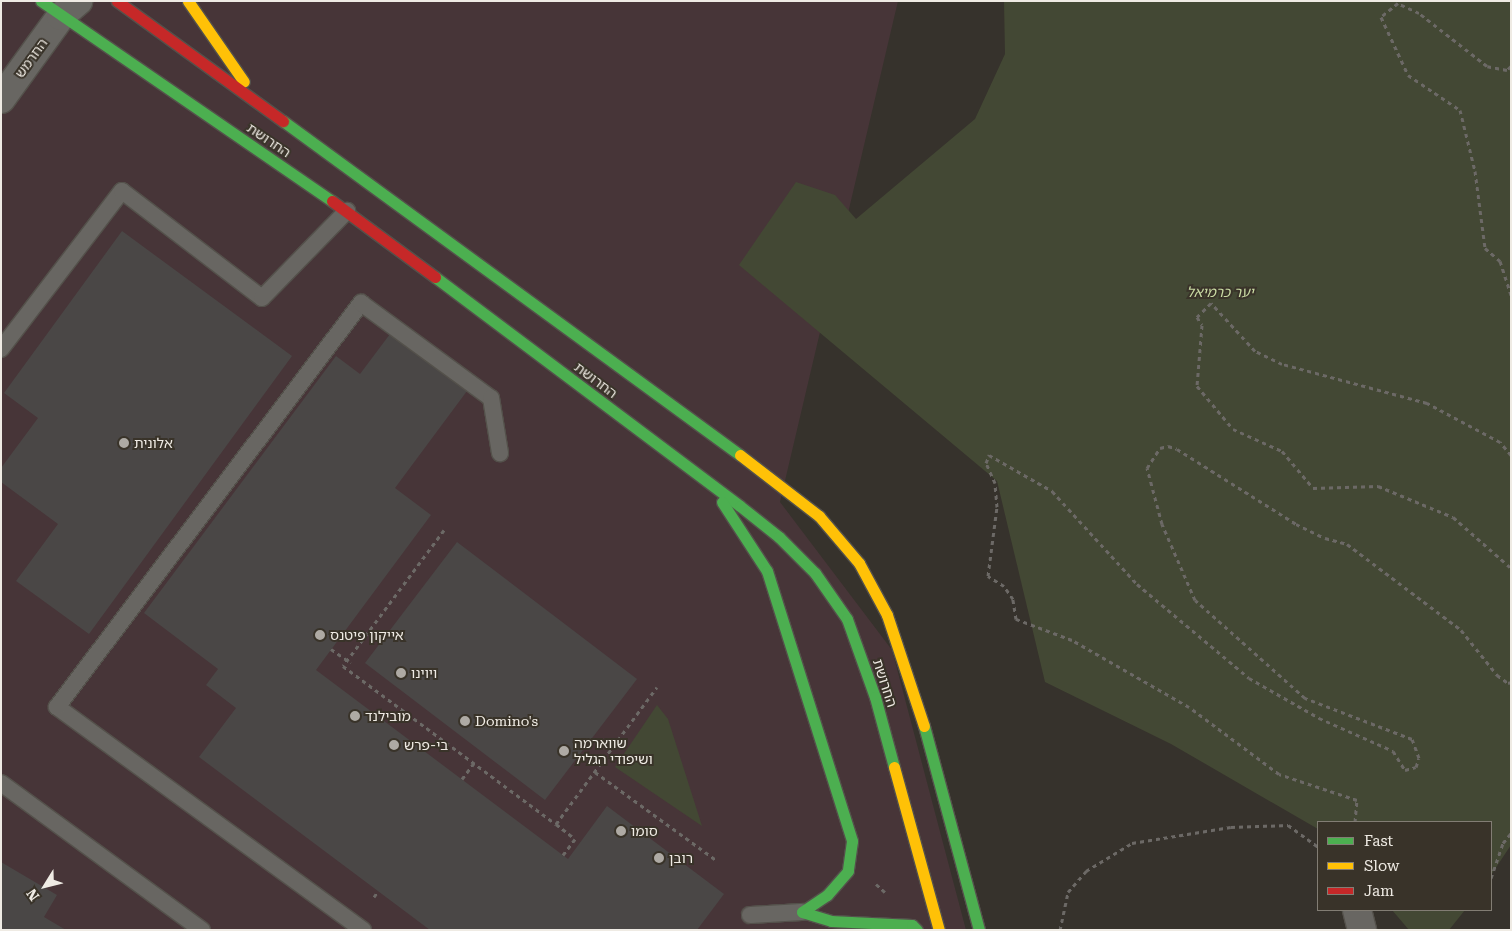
<!DOCTYPE html>
<meta charset="utf-8">
<style>
body{margin:0}
#map{position:relative;width:1512px;height:931px;overflow:hidden;background:#36322c;font-family:"Roboto Serif","Noto Sans Hebrew",serif}
div>[style]{position:absolute}
.industrial>*{inset:0;background:#473538}
.green>*{inset:0;background:#434834}
.building>*{inset:0;background:#4a4746}
.path>*{height:3px;margin-top:-1.5px;transform-origin:0;background:repeating-linear-gradient(90deg,#6c6966 0 4px,transparent 0 8px)}
.roads{filter:drop-shadow(1px 0 #54514b) drop-shadow(-1px 0 #54514b) drop-shadow(0 1px #54514b) drop-shadow(0 -1px #54514b)}
.lane>*{height:16px;margin:-8px;padding:0 8px;transform-origin:8px;border-radius:8px;background:#686662}
.street>*{height:28px;margin:-14px;padding:0 14px;transform-origin:14px;border-radius:14px;background:#686662}
.fast>*{height:11px;margin:-5.5px;padding:0 5.5px;transform-origin:5.5px;border-radius:5.5px;background:#4caf50}
.slow>*{height:11px;margin:-5.5px;padding:0 5.5px;transform-origin:5.5px;border-radius:5.5px;background:#ffc107}
.jam>*{height:11px;margin:-5.5px;padding:0 5.5px;transform-origin:5.5px;border-radius:5.5px;background:#c62828}
.dots>*{width:14px;height:14px;translate:-50% -50%;box-sizing:border-box;border:2px solid #393329;border-radius:50%}
span{translate:-50% -50%;white-space:nowrap;text-align:center;line-height:1.15;-webkit-text-stroke:4px #393329;paint-order:stroke}
.street-label{font-size:14px;color:#efebe4}
.park-label{font-size:14px;color:#c9daa3;font-style:italic}
.poi-label{font-size:14px;color:#efebe4}
.left{translate:0 -50%;text-align:left}
.frame{position:absolute;inset:0;border:2px solid #efebe4;pointer-events:none}
.legend{position:absolute;left:1317px;top:821px;width:175px;height:90px;box-sizing:border-box;background:#393329;border:1px solid #827d74;margin:0;padding:6px 9px;list-style:none;font-size:15px;color:#efebe4}
.legend li{display:flex;align-items:center;gap:10px;height:25px}
.legend b{width:25px;border:1px solid #827d74}
.north{position:absolute;left:20px;top:861px;width:50px;height:50px;-webkit-text-stroke:4px #393329;paint-order:stroke;rotate:234deg;font-size:14px;font-weight:700;line-height:20px;text-align:center;color:#efebe4}
.north::after{content:'';display:block;margin:auto;width:18px;height:22px;background:#efebe4;clip-path:polygon(50% 0,100% 100%,50% 72%,0 100%)}
</style>
<div id="map">
<div class="industrial">
<div style="clip-path:polygon(1px 1px,898px 1px,780px 502px,892px 650px,966px 930px,1px 930px)"></div>
</div>
<div class="green">
<div style="clip-path:polygon(1004px 1px,1511px 1px,1511px 845px,1491px 875px,1491px 822px,1318px 822px,1318px 829px,1171px 744px,1045px 682px,997px 481px,739px 265px,796px 182px,835px 195px,856px 219px,975px 119px,1005px 54px)"></div>
<div style="clip-path:polygon(657px 705px,668px 719px,702px 826px,615px 767px)"></div>
<div style="clip-path:polygon(1392px 910px,1465px 910px,1449px 930px,1409px 930px)"></div>
</div>
<div class="building">
<div style="clip-path:polygon(122px 231px,292px 356px,89px 634px,16px 581px,58px 524px,1px 482px,1px 468px,38px 418px,4px 393px)"></div>
<div style="clip-path:polygon(390px 334px,467px 391px,395px 488px,431px 515px,316px 670px,568px 859px,607px 806px,724px 894px,697px 930px,430px 930px,199px 757px,236px 708px,206px 685px,218px 669px,144px 613px,336px 356px,360px 374px)"></div>
<div style="clip-path:polygon(457px 542px,637px 679px,545px 800px,365px 663px)"></div>
<div style="clip-path:polygon(1px 862px,57px 895px,44px 917px,66px 930px,1px 930px)"></div>
</div>
<div class="path">
<div style="left:1511px;top:66px;width:6px;rotate:135deg"></div>
<div style="left:1507px;top:70px;width:20px;rotate:-169deg"></div>
<div style="left:1487px;top:66px;width:86px;rotate:-142.1deg"></div>
<div style="left:1419px;top:13px;width:23px;rotate:-155deg"></div>
<div style="left:1398px;top:3px;width:22px;rotate:141deg"></div>
<div style="left:1381px;top:17px;width:64px;rotate:65deg"></div>
<div style="left:1408px;top:75px;width:63px;rotate:33.9deg"></div>
<div style="left:1460px;top:110px;width:63px;rotate:76.2deg"></div>
<div style="left:1475px;top:171px;width:78px;rotate:82.6deg"></div>
<div style="left:1485px;top:248px;width:20px;rotate:41deg"></div>
<div style="left:1500px;top:261px;width:36px;rotate:72deg"></div>
<div style="left:1511px;top:455px;width:17px;rotate:-130deg"></div>
<div style="left:1500px;top:442px;width:83px;rotate:-151.9deg"></div>
<div style="left:1427px;top:403px;width:150px;rotate:-164.9deg"></div>
<div style="left:1282px;top:364px;width:30px;rotate:-154deg"></div>
<div style="left:1255px;top:351px;width:65px;rotate:-132.5deg"></div>
<div style="left:1211px;top:303px;width:20px;rotate:135deg"></div>
<div style="left:1197px;top:317px;width:9px;rotate:58deg"></div>
<div style="left:1202px;top:325px;width:61px;rotate:94.7deg"></div>
<div style="left:1197px;top:386px;width:56px;rotate:50.1deg"></div>
<div style="left:1233px;top:429px;width:54px;rotate:24.2deg"></div>
<div style="left:1282px;top:451px;width:48px;rotate:50deg"></div>
<div style="left:1313px;top:488px;width:65px;rotate:-1.8deg"></div>
<div style="left:1378px;top:486px;width:81px;rotate:22.5deg"></div>
<div style="left:1453px;top:517px;width:77px;rotate:41.3deg"></div>
<div style="left:444px;top:530px;width:169px;rotate:126.6deg"></div>
<div style="left:343px;top:666px;width:265px;rotate:36.6deg"></div>
<div style="left:556px;top:824px;width:170px;rotate:-53.6deg"></div>
<div style="left:331px;top:649px;width:24px;rotate:35deg"></div>
<div style="left:595px;top:772px;width:150px;rotate:36deg"></div>
<div style="left:462px;top:779px;width:20px;rotate:-53deg"></div>
<div style="left:1355px;top:822px;width:22px;rotate:-85deg"></div>
<div style="left:1357px;top:800px;width:82px;rotate:-161.6deg"></div>
<div style="left:1279px;top:774px;width:112px;rotate:-143.3deg"></div>
<div style="left:1189px;top:707px;width:135px;rotate:-150.2deg"></div>
<div style="left:1072px;top:640px;width:60px;rotate:-159.4deg"></div>
<div style="left:1016px;top:619px;width:20px;rotate:-99deg"></div>
<div style="left:1013px;top:599px;width:16px;rotate:-125deg"></div>
<div style="left:1004px;top:586px;width:19px;rotate:-148deg"></div>
<div style="left:988px;top:576px;width:70px;rotate:-82.6deg"></div>
<div style="left:997px;top:507px;width:24px;rotate:-95deg"></div>
<div style="left:995px;top:483px;width:22px;rotate:-114deg"></div>
<div style="left:986px;top:463px;width:9px;rotate:-69deg"></div>
<div style="left:989px;top:455px;width:73px;rotate:29.7deg"></div>
<div style="left:1052px;top:491px;width:126px;rotate:47.6deg"></div>
<div style="left:1137px;top:584px;width:146px;rotate:40deg"></div>
<div style="left:1249px;top:678px;width:81px;rotate:29.7deg"></div>
<div style="left:1319px;top:718px;width:81px;rotate:24deg"></div>
<div style="left:1393px;top:751px;width:22px;rotate:58deg"></div>
<div style="left:1405px;top:770px;width:11px;rotate:-15deg"></div>
<div style="left:1416px;top:767px;width:9px;rotate:-72deg"></div>
<div style="left:1419px;top:758px;width:20px;rotate:-110deg"></div>
<div style="left:1412px;top:739px;width:115px;rotate:-159deg"></div>
<div style="left:1305px;top:698px;width:147px;rotate:-138.3deg"></div>
<div style="left:1195px;top:600px;width:83px;rotate:-113.5deg"></div>
<div style="left:1162px;top:524px;width:58px;rotate:-105deg"></div>
<div style="left:1147px;top:468px;width:24px;rotate:-57deg"></div>
<div style="left:1160px;top:448px;width:8px;rotate:-14deg"></div>
<div style="left:1168px;top:446px;width:9px;rotate:18deg"></div>
<div style="left:1177px;top:449px;width:141px;rotate:32.2deg"></div>
<div style="left:1296px;top:524px;width:32px;rotate:26deg"></div>
<div style="left:1325px;top:538px;width:23px;rotate:15deg"></div>
<div style="left:1347px;top:544px;width:143px;rotate:37deg"></div>
<div style="left:1461px;top:630px;width:58px;rotate:51.3deg"></div>
<div style="left:1497px;top:675px;width:14px;rotate:36deg"></div>
<div style="left:1508px;top:683px;width:3px;rotate:-18deg"></div>
<div style="left:556px;top:824px;width:24px;rotate:38deg"></div>
<div style="left:575px;top:839px;width:20px;rotate:127deg"></div>
<div style="left:1491px;top:878px;width:37px;rotate:-71deg"></div>
<div style="left:1503px;top:843px;width:13px;rotate:-51deg"></div>
<div style="left:876px;top:884px;width:12px;rotate:42deg"></div>
<div style="left:374px;top:897px;width:7px;rotate:-56deg"></div>
<div style="left:1060px;top:930px;width:39px;rotate:-78deg"></div>
<div style="left:1068px;top:892px;width:28px;rotate:-49deg"></div>
<div style="left:1086px;top:871px;width:54px;rotate:-31.3deg"></div>
<div style="left:1132px;top:843px;width:100px;rotate:-9.2deg"></div>
<div style="left:1231px;top:827px;width:57px;rotate:-2deg"></div>
<div style="left:1288px;top:825px;width:37px;rotate:36deg"></div>
</div>
<div class="roads">
<div class="lane">
<div style="left:1px;top:349px;width:199px;rotate:-52.6deg"></div>
<div style="left:122px;top:191px;width:176px;rotate:37.4deg"></div>
<div style="left:262px;top:298px;width:122px;rotate:-45.7deg"></div>
<div style="left:1px;top:783px;width:249px;rotate:36.2deg"></div>
<div style="left:750px;top:915px;width:52px;rotate:-3.3deg"></div>
<div style="left:363px;top:930px;width:379px;rotate:-143.9deg"></div>
<div style="left:57px;top:707px;width:506px;rotate:-53.04deg"></div>
<div style="left:361px;top:303px;width:161px;rotate:36.2deg"></div>
<div style="left:491px;top:398px;width:56px;rotate:80.7deg"></div>
</div>
<div class="street">
<div style="left:1px;top:99px;width:102px;rotate:-54.1deg"></div>
<div style="left:61px;top:16px;width:23px;rotate:-41deg"></div>
<div style="left:1357px;top:910px;width:21px;rotate:76deg"></div>
</div>
<div class="fast">
<div style="left:41px;top:1px;width:353px;rotate:34.5deg"></div>
<div style="left:283px;top:121px;width:566px;rotate:36.16deg"></div>
<div style="left:435px;top:277px;width:381px;rotate:36.9deg"></div>
<div style="left:740px;top:506px;width:50px;rotate:38.5deg"></div>
<div style="left:779px;top:537px;width:51px;rotate:45deg"></div>
<div style="left:815px;top:573px;width:56px;rotate:55.2deg"></div>
<div style="left:847px;top:619px;width:83px;rotate:70.3deg"></div>
<div style="left:875px;top:697px;width:73px;rotate:74.8deg"></div>
<div style="left:722px;top:502px;width:82px;rotate:56.9deg"></div>
<div style="left:767px;top:571px;width:283px;rotate:72.5deg"></div>
<div style="left:852px;top:841px;width:30px;rotate:98deg"></div>
<div style="left:848px;top:871px;width:32px;rotate:131deg"></div>
<div style="left:827px;top:895px;width:30px;rotate:146deg"></div>
<div style="left:924px;top:726px;width:211px;rotate:74.9deg"></div>
<div style="left:802px;top:912px;width:30px;rotate:17deg"></div>
<div style="left:831px;top:921px;width:81px;rotate:2.8deg"></div>
<div style="left:912px;top:925px;width:7px;rotate:45deg"></div>
</div>
<div class="slow">
<div style="left:188px;top:1px;width:98px;rotate:55.3deg"></div>
<div style="left:740px;top:455px;width:100px;rotate:37.7deg"></div>
<div style="left:819px;top:516px;width:62px;rotate:49.6deg"></div>
<div style="left:859px;top:563px;width:59px;rotate:61.7deg"></div>
<div style="left:887px;top:615px;width:117px;rotate:71.6deg"></div>
<div style="left:894px;top:767px;width:169px;rotate:74.6deg"></div>
</div>
<div class="jam">
<div style="left:117px;top:1px;width:205px;rotate:35.9deg"></div>
<div style="left:332px;top:201px;width:128px;rotate:36.4deg"></div>
</div>
</div>
<div class="dots">
<div style="left:124px;top:443px;background:#aeaaa4"></div>
<div style="left:320px;top:635px;background:#aeaaa4"></div>
<div style="left:401px;top:673px;background:#aeaaa4"></div>
<div style="left:355px;top:716px;background:#aeaaa4"></div>
<div style="left:465px;top:721px;background:#aeaaa4"></div>
<div style="left:394px;top:745px;background:#aeaaa4"></div>
<div style="left:564px;top:751px;background:#aeaaa4"></div>
<div style="left:621px;top:831px;background:#aeaaa4"></div>
<div style="left:659px;top:858px;background:#aeaaa4"></div>
</div>
<div class="street-label">
<span style="left:31px;top:58px;rotate:-54deg">החרמש</span>
<span style="left:269px;top:140px;rotate:34deg">החרושת</span>
<span style="left:596px;top:380px;rotate:37deg">החרושת</span>
<span style="left:885px;top:683px;rotate:72deg">החרושת</span>
</div>
<div class="park-label">
<span style="left:1220px;top:292px">יער כרמיאל</span>
</div>
<div class="poi-label">
<span class="left" style="left:134px;top:443px">אלונית</span>
<span class="left" style="left:330px;top:635px">אייקון פיטנס</span>
<span class="left" style="left:411px;top:673px">ויוינו</span>
<span class="left" style="left:365px;top:716px">מובילנד</span>
<span class="left" style="left:475px;top:721px">Domino's</span>
<span class="left" style="left:574px;top:751px">שווארמה<br>ושיפודי הגליל</span>
<span class="left" style="left:404px;top:745px">בי-פרש</span>
<span class="left" style="left:631px;top:831px">סומו</span>
<span class="left" style="left:669px;top:858px">רובן</span>
</div>
<div class="frame"></div>
<ul class="legend">
<li><b style="height:6px;background:#4caf50"></b>Fast</li>
<li><b style="height:6px;background:#ffc107"></b>Slow</li>
<li><b style="height:6px;background:#c62828"></b>Jam</li>
</ul>
<div class="north">N</div>
</div>
